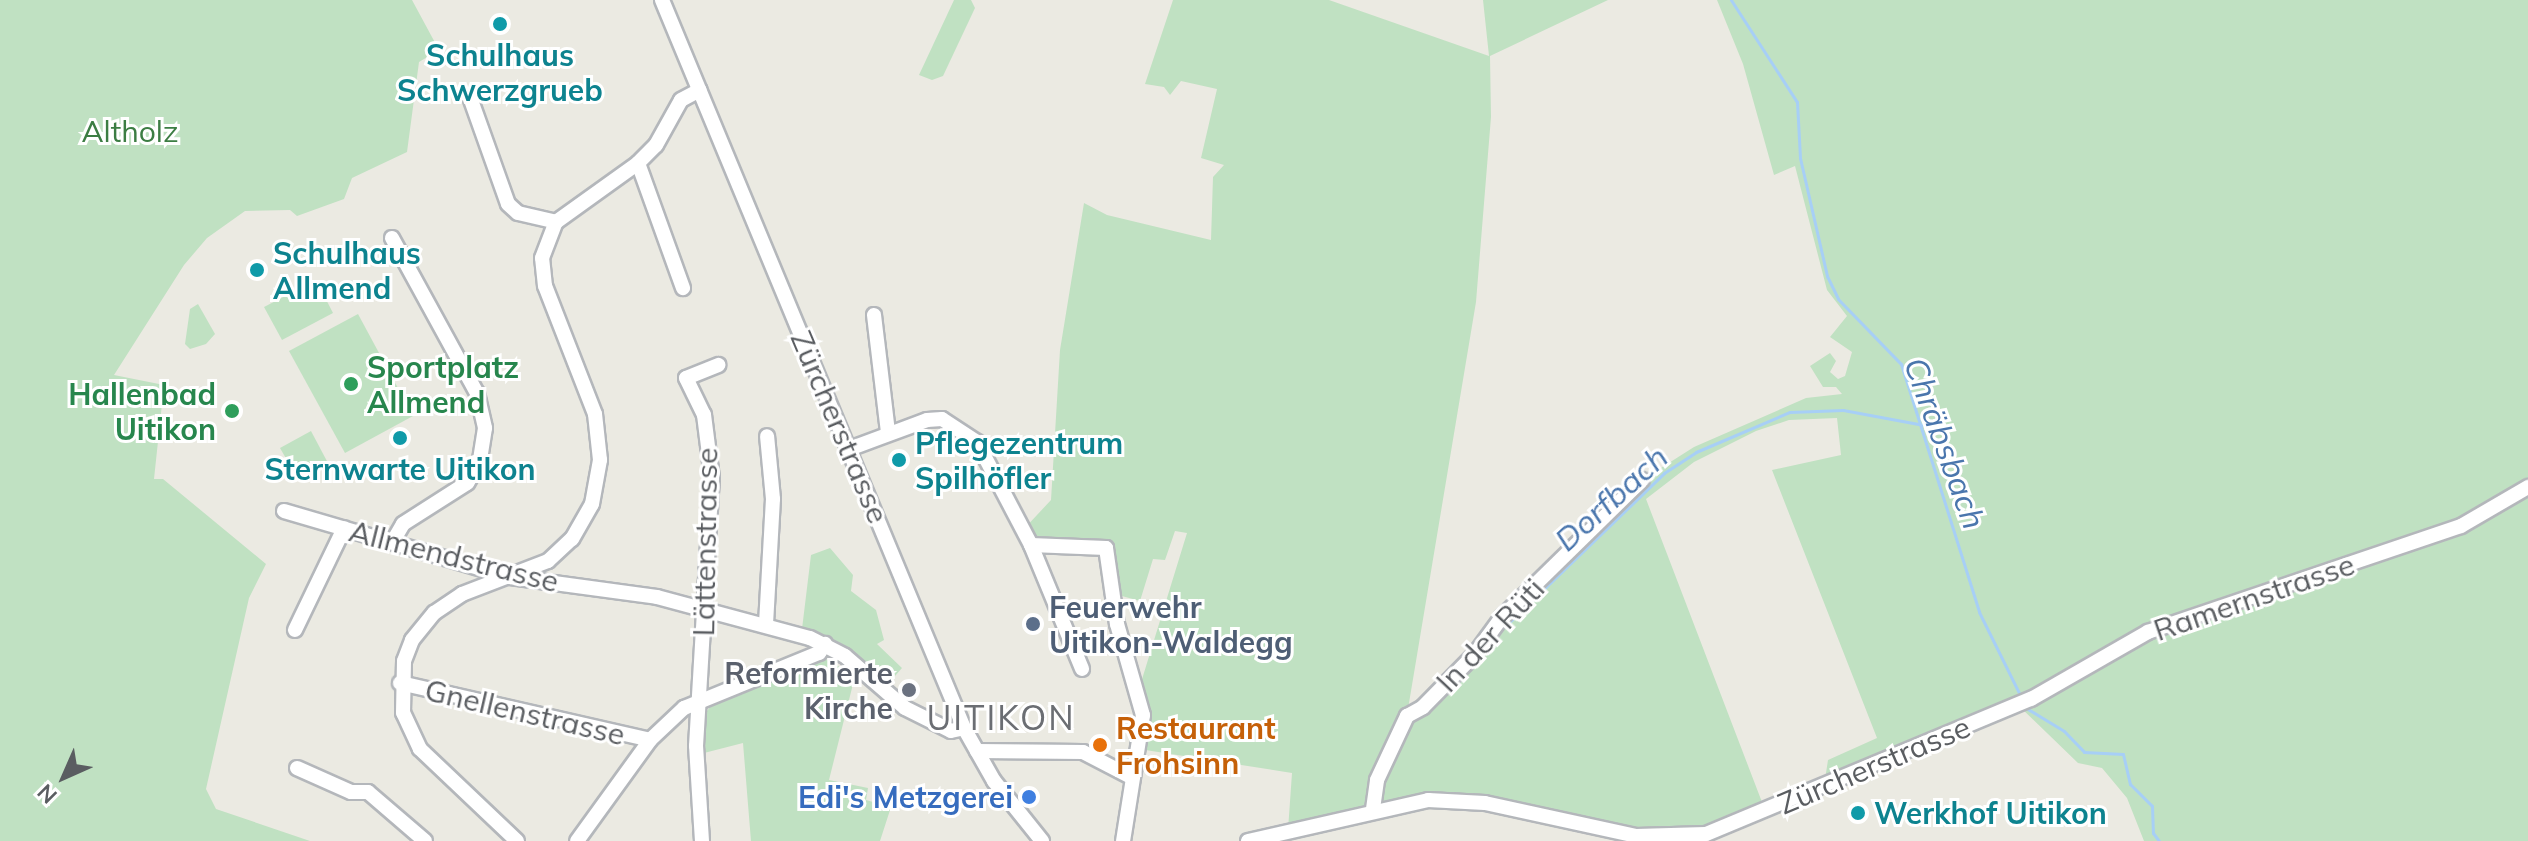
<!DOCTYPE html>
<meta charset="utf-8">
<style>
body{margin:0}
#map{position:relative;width:2528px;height:841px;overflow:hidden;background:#ebeae2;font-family:Mulish,sans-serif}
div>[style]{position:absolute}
.green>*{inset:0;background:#c0e1c2}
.stream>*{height:3px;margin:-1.5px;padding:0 1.5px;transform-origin:1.5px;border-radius:1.5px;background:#a7cff6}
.roads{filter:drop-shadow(2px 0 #b4b7bb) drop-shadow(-2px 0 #b4b7bb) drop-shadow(0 2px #b4b7bb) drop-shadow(0 -2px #b4b7bb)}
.minor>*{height:14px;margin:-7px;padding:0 7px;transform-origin:7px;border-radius:7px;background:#fff}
.dots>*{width:22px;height:22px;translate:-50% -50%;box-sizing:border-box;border:4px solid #fff;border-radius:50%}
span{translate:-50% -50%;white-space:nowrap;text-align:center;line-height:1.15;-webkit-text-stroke:6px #fff;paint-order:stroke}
.culture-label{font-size:30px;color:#0d838f;font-weight:700}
.left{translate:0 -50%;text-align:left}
.park-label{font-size:30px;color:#3c7d43}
.leisure-label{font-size:30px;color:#27864d;font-weight:700}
.right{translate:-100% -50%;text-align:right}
.street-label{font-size:30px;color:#5a5d61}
.service-label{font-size:30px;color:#4e5e75;font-weight:700}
.worship-label{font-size:30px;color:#5b616d;font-weight:700}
.food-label{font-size:30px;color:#c56008;font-weight:700}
.shop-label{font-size:30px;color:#366cbe;font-weight:700}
.water-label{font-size:32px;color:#4a76ad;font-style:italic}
.quarter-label{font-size:34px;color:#6b6e73;letter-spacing:2px}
.north{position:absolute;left:24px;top:737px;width:80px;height:80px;-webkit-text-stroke:6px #fff;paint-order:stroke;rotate:225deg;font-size:22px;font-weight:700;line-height:32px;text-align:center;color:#5a5d61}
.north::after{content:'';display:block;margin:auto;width:28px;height:36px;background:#5a5d61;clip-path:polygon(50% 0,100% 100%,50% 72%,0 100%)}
</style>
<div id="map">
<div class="green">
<div style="clip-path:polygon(0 0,412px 0,439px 50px,419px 62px,407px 152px,352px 178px,344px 199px,297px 216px,290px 210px,245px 211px,207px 238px,184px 265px,114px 375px,164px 385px,154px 479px,163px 479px,266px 564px,249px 598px,206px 789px,216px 809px,310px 841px,0 841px)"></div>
<div style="clip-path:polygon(954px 0,971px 0,975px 8px,943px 76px,932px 80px,919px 75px)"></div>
<div style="clip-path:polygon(1173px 0,1329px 0,1489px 56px,1483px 0,1608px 0,1490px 56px,1491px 117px,1476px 302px,1407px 715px,1642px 480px,1694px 447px,1806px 398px,1842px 394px,1836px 387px,1823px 387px,1810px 366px,1830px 353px,1836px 361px,1830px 372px,1838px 379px,1845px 376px,1852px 352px,1830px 337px,1847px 316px,1827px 290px,1795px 166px,1774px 175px,1743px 64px,1717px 0,2528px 0,2528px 841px,2144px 841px,2127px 798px,2102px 768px,2078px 763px,2018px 705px,1824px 786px,1828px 760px,1877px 738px,1772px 470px,1841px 455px,1837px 418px,1789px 420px,1756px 431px,1694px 462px,1646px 499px,1765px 810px,1683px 837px,1460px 800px,1288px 830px,1292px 773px,1139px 749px,1139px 689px,1187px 533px,1175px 531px,1165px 560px,1153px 559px,1140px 601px,1111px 593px,1105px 548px,1038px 542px,1023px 530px,1051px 500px,1060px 350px,1084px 203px,1107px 215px,1211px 240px,1213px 177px,1224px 165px,1201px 158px,1217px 89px,1181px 81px,1170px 95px,1164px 87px,1145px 84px)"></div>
<div style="clip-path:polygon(316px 280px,333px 313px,282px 340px,264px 307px)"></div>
<div style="clip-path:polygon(198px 304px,215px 334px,206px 344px,190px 349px,185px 344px,190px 309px)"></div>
<div style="clip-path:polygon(358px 314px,413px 416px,345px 453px,289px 351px)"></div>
<div style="clip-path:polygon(311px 431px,329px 465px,299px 481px,280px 448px)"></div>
<div style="clip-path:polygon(830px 548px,853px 575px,851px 591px,876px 610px,884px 640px,877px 644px,902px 668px,888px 684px,847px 649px,802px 629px,811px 555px)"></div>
<div style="clip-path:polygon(824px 658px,855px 676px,829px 780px,868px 788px,866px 800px,891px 807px,880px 841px,751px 841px,743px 743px,704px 753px,704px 715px,713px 703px)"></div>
</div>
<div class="stream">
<div style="left:1731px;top:0;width:121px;rotate:57.1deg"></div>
<div style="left:1797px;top:102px;width:56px;rotate:86.9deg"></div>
<div style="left:1800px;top:158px;width:121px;rotate:77.1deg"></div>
<div style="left:1827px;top:276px;width:25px;rotate:64deg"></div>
<div style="left:1838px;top:299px;width:91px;rotate:45.9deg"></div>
<div style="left:1901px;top:364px;width:260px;rotate:72.5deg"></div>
<div style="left:1979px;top:612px;width:93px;rotate:63.7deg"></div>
<div style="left:1500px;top:631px;width:228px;rotate:-43.9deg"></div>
<div style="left:1664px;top:473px;width:38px;rotate:-33deg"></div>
<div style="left:1696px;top:452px;width:102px;rotate:-23.1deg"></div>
<div style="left:1790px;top:412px;width:53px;rotate:-2.2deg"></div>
<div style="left:1843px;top:410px;width:82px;rotate:10.5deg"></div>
<div style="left:2026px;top:708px;width:44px;rotate:31.2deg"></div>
<div style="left:2064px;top:731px;width:29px;rotate:46deg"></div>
<div style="left:2084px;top:752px;width:39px;rotate:3deg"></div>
<div style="left:2123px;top:754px;width:31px;rotate:77deg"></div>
<div style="left:2130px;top:784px;width:31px;rotate:45deg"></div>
<div style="left:2152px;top:806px;width:27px;rotate:88deg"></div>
<div style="left:2153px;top:833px;width:10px;rotate:53deg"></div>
</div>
<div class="roads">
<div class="minor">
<div style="left:662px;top:0;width:788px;rotate:67.47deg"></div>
<div style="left:964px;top:728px;width:61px;rotate:60.5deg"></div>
<div style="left:994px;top:781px;width:77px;rotate:51.3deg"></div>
<div style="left:471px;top:100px;width:110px;rotate:70.4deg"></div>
<div style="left:508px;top:204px;width:13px;rotate:42deg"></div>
<div style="left:518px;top:213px;width:39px;rotate:13deg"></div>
<div style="left:638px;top:163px;width:133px;rotate:70.2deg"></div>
<div style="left:392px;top:238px;width:177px;rotate:61.3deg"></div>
<div style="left:477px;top:393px;width:36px;rotate:77deg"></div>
<div style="left:485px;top:428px;width:32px;rotate:99deg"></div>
<div style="left:480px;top:460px;width:26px;rotate:119deg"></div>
<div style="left:467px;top:483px;width:76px;rotate:147.4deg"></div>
<div style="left:403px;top:524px;width:20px;rotate:120deg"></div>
<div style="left:874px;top:315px;width:118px;rotate:83.2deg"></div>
<div style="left:849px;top:449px;width:83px;rotate:-20.4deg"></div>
<div style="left:927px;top:420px;width:15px;rotate:-4deg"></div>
<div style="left:942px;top:419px;width:42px;rotate:33.3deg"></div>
<div style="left:977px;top:442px;width:116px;rotate:62.3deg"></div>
<div style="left:1031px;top:545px;width:134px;rotate:67.6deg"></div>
<div style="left:284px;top:511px;width:235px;rotate:16.3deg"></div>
<div style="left:510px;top:577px;width:148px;rotate:7.7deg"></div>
<div style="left:657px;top:597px;width:158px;rotate:15deg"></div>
<div style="left:810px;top:638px;width:39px;rotate:27deg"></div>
<div style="left:845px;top:656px;width:79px;rotate:40.9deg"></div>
<div style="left:905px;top:708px;width:51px;rotate:26.6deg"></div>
<div style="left:951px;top:731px;width:13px;rotate:-13deg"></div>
<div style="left:1031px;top:545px;width:75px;rotate:2.3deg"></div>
<div style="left:1106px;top:548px;width:77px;rotate:81.8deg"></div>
<div style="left:1117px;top:624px;width:95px;rotate:74.1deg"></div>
<div style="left:1143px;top:715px;width:128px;rotate:99deg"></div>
<div style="left:766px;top:624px;width:125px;rotate:-86.8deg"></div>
<div style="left:773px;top:499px;width:63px;rotate:-95.4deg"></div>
<div style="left:295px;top:630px;width:113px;rotate:-64.3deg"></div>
<div style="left:400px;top:683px;width:256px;rotate:12.8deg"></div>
<div style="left:977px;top:751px;width:106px;rotate:0.5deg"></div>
<div style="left:1083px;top:752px;width:56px;rotate:27.5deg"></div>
<div style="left:297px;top:768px;width:59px;rotate:24deg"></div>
<div style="left:351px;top:792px;width:17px"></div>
<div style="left:368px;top:792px;width:75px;rotate:40.7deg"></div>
<div style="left:1373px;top:809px;width:29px;rotate:-82deg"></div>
<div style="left:1377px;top:780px;width:71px;rotate:-64.9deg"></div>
<div style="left:1407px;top:716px;width:18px;rotate:-29deg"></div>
<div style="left:1423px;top:707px;width:74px;rotate:-45.5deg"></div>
<div style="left:1475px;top:654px;width:46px;rotate:-53.9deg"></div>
<div style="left:1502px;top:617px;width:196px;rotate:-44.4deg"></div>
<div style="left:517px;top:841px;width:134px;rotate:-136.5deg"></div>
<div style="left:420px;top:749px;width:40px;rotate:-115deg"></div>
<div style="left:403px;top:713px;width:52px;rotate:-88.9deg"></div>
<div style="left:404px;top:661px;width:22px;rotate:-69deg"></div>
<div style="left:412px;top:640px;width:35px;rotate:-51deg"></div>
<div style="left:434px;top:613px;width:34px;rotate:-34deg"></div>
<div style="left:462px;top:594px;width:92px;rotate:-21deg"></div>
<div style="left:548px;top:561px;width:33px;rotate:-43deg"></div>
<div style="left:572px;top:539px;width:40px;rotate:-60.3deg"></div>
<div style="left:592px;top:504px;width:45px;rotate:-79.7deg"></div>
<div style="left:600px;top:460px;width:46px;rotate:-96.2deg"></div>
<div style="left:595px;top:414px;width:137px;rotate:-111.3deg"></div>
<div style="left:545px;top:286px;width:28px;rotate:-96deg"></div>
<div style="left:542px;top:258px;width:39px;rotate:-69deg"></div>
<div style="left:556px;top:222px;width:101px;rotate:-35.7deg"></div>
<div style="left:638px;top:163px;width:25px;rotate:-45deg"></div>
<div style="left:656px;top:145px;width:51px;rotate:-60.9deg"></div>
<div style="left:681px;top:100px;width:21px;rotate:-28deg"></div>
<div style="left:577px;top:841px;width:125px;rotate:-54.1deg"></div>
<div style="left:650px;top:740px;width:47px;rotate:-43.3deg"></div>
<div style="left:684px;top:708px;width:146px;rotate:-22.2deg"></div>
<div style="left:819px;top:653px;width:11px;rotate:-56deg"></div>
<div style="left:702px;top:841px;width:95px;rotate:-93.6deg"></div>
<div style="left:696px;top:746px;width:268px;rotate:-86.6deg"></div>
<div style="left:712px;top:478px;width:64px;rotate:-97.2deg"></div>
<div style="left:704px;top:415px;width:41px;rotate:-115.9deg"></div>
<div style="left:686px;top:378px;width:35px;rotate:-22deg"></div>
<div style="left:1248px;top:841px;width:185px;rotate:-12.8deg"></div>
<div style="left:1428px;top:800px;width:57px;rotate:3deg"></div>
<div style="left:1485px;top:803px;width:155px;rotate:12.3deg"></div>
<div style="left:1636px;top:836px;width:70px;rotate:-1.6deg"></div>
<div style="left:1706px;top:834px;width:352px;rotate:-22.6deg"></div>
<div style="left:2031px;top:699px;width:135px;rotate:-29.8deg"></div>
<div style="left:2148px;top:632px;width:330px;rotate:-18.7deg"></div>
<div style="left:2461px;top:526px;width:78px;rotate:-30.2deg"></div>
</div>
</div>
<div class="dots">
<div style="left:500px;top:24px;background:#0f9aa8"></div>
<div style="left:257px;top:270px;background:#0f9aa8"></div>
<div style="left:351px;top:384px;background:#2e9e5b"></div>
<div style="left:232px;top:411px;background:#2e9e5b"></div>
<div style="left:400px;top:438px;background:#0f9aa8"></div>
<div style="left:899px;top:460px;background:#0f9aa8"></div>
<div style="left:1033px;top:624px;background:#5c6f8a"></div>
<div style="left:909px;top:690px;background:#6b7280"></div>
<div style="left:1100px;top:745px;background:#e8710a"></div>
<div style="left:1029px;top:797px;background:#3f7fe0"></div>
<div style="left:1858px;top:813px;background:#0f9aa8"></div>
</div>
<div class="culture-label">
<span style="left:500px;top:72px">Schulhaus<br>Schwerzgrueb</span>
<span class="left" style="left:273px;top:270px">Schulhaus<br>Allmend</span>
<span class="left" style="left:915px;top:460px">Pflegezentrum<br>Spilhöfler</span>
<span style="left:400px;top:469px">Sternwarte Uitikon</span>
<span class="left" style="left:1874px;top:813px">Werkhof Uitikon</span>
</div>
<div class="park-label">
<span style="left:130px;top:131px">Altholz</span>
</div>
<div class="leisure-label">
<span class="left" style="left:367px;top:384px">Sportplatz<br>Allmend</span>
<span class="right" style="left:216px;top:411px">Hallenbad<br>Uitikon</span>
</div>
<div class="street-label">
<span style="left:840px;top:427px;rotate:67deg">Zürcherstrasse</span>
<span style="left:705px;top:542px;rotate:-89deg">Lättenstrasse</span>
<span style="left:454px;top:556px;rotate:14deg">Allmendstrasse</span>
<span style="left:2254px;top:597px;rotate:-19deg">Ramernstrasse</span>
<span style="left:1490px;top:635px;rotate:-47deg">In der Rüti</span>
<span style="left:525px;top:712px;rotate:13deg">Gnellenstrasse</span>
<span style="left:1874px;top:765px;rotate:-23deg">Zürcherstrasse</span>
</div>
<div class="service-label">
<span class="left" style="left:1049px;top:624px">Feuerwehr<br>Uitikon-Waldegg</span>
</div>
<div class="worship-label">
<span class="right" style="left:893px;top:690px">Reformierte<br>Kirche</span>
</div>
<div class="food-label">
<span class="left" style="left:1116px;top:745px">Restaurant<br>Frohsinn</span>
</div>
<div class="shop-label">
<span class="right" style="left:1013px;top:797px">Edi's Metzgerei</span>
</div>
<div class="water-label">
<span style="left:1945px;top:443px;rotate:70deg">Chräbsbach</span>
<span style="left:1611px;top:498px;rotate:-42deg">Dorfbach</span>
</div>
<div class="quarter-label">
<span style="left:1001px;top:718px">UITIKON</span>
</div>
<div class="north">N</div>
</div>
